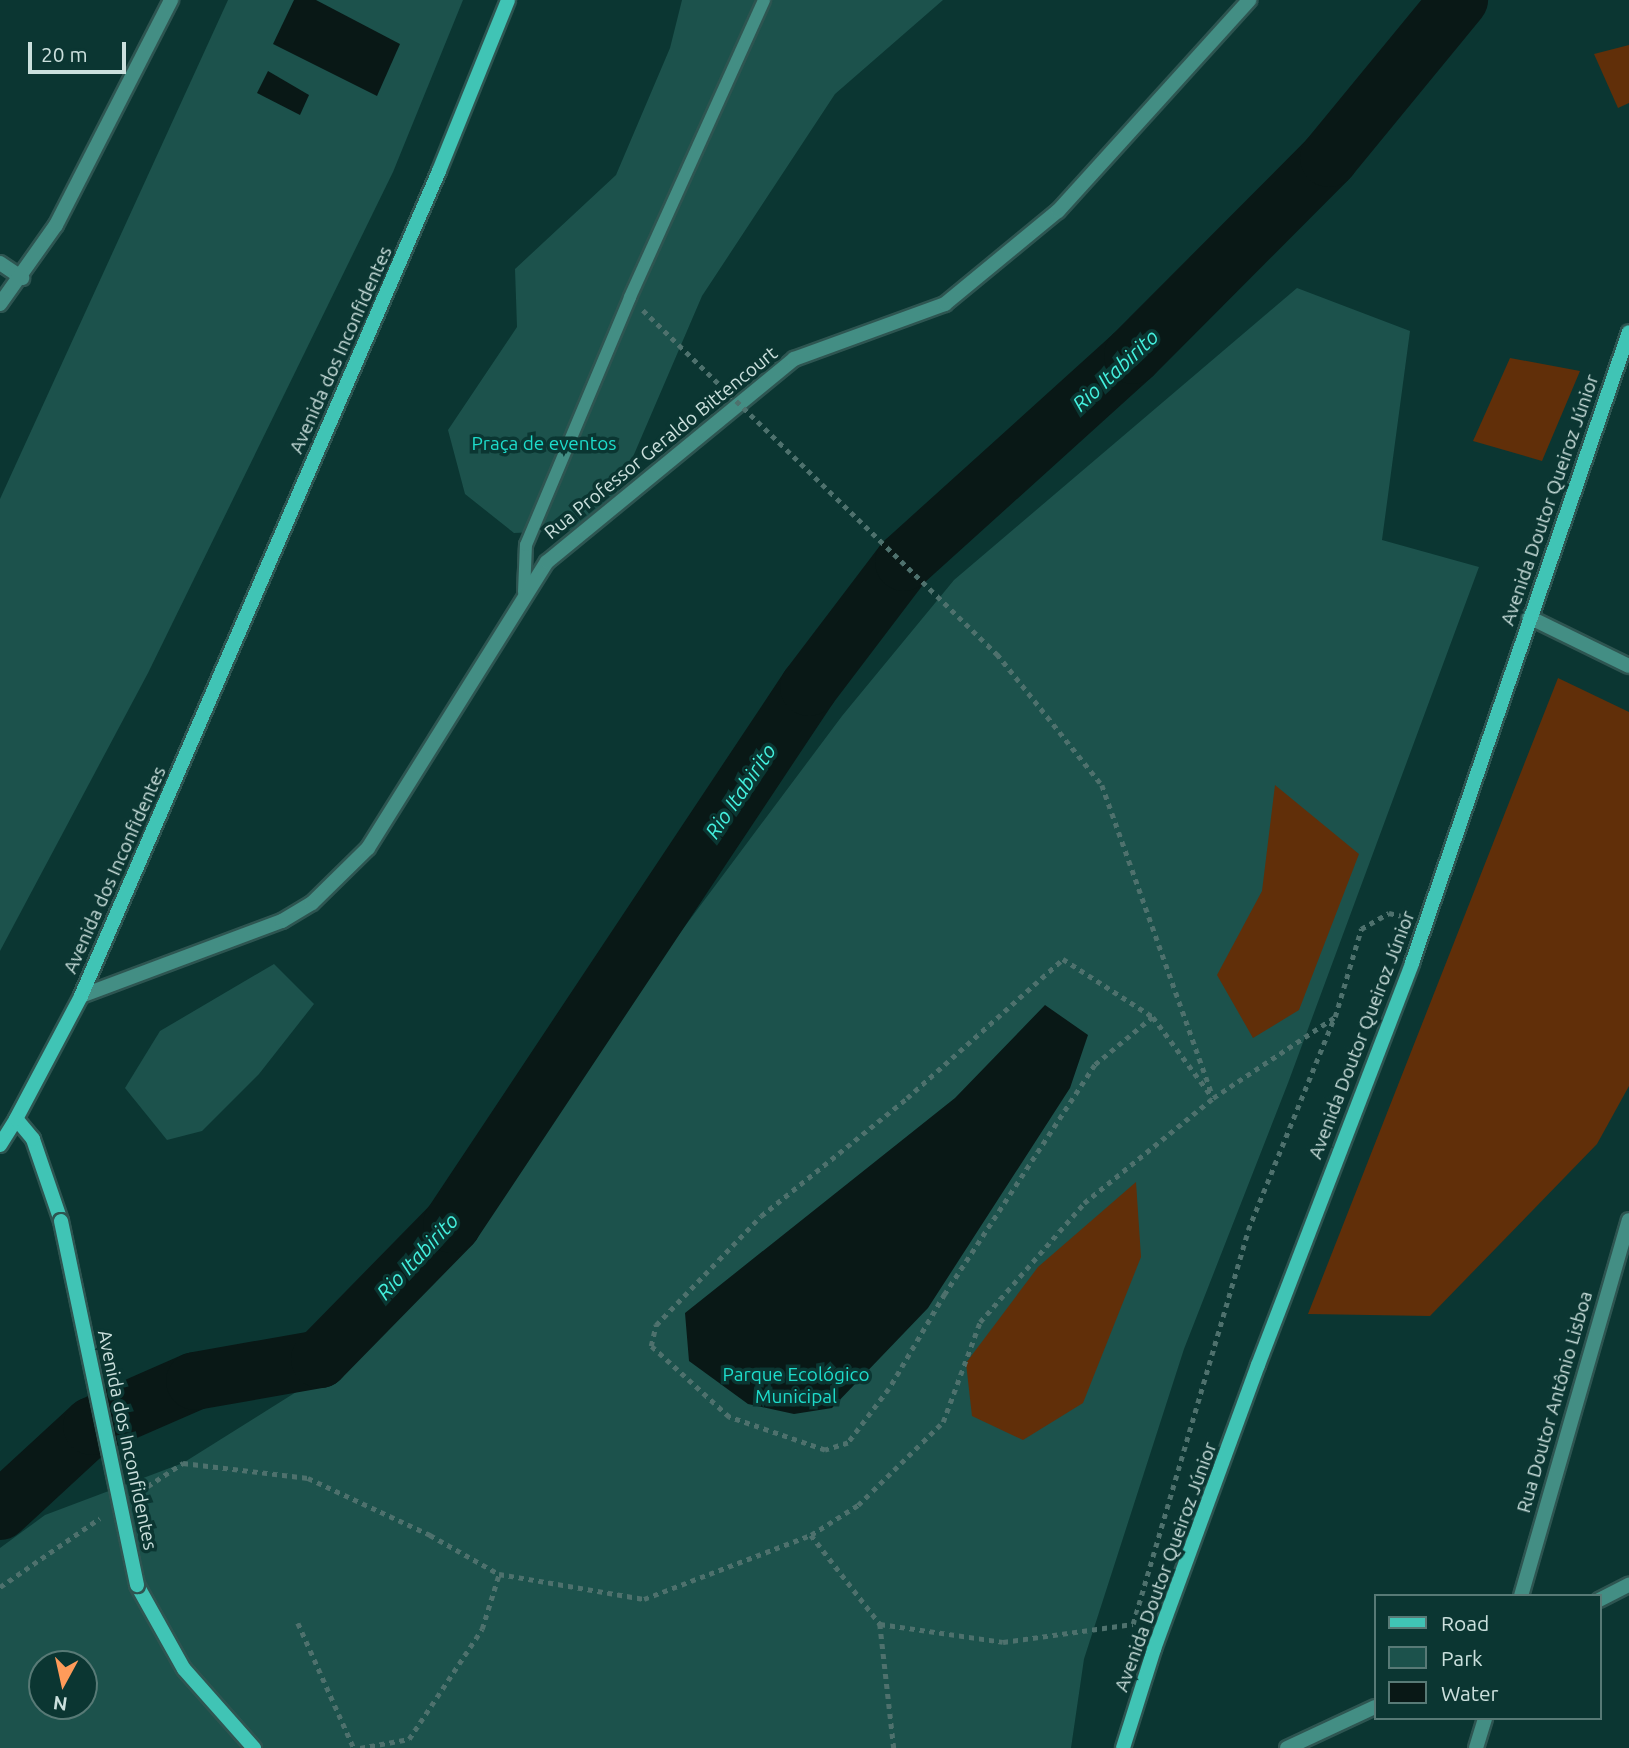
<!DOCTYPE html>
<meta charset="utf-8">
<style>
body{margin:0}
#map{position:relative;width:1629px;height:1748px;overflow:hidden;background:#0b3632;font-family:Ubuntu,sans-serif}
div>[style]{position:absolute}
.green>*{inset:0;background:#1c524c}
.water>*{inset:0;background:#091816}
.river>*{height:58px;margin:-29px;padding:0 29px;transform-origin:29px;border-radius:29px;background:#091816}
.building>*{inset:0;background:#612f09}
.path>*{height:4.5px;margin-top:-2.25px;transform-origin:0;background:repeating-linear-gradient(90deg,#4e716d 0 5px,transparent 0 10px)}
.roads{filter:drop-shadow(2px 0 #2e5551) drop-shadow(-2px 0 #2e5551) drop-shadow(0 2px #2e5551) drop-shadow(0 -2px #2e5551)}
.service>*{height:12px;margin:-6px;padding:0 6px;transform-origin:6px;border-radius:6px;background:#438e84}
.minor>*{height:14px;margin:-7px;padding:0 7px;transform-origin:7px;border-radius:7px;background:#438e84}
.tertiary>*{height:14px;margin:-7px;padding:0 7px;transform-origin:7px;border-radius:7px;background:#438e84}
.secondary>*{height:14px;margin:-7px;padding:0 7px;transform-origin:7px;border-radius:7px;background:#40c4b5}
.path-bridge>*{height:4.5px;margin-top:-2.25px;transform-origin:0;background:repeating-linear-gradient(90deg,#4e716d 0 5px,transparent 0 10px)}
.bridges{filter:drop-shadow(2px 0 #2e5551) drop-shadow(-2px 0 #2e5551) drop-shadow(0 2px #2e5551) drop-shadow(0 -2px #2e5551)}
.secondary-bridge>*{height:14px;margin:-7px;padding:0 7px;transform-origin:7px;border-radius:7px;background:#40c4b5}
span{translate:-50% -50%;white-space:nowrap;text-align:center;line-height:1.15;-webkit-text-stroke:7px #0b3632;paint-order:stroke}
.street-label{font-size:19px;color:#cbe0dd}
.park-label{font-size:19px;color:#1edccb}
.water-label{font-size:21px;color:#44f0de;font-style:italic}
.legend{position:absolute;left:1374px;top:1594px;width:228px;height:126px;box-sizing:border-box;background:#0b3632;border:2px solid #587a76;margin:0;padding:9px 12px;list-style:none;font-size:21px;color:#cbe0dd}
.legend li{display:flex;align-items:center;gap:14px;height:35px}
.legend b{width:35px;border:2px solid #587a76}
.north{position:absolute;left:28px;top:1650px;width:70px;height:70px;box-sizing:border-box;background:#0b3632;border:2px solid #587a76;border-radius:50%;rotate:188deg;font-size:19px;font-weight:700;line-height:28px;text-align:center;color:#cbe0dd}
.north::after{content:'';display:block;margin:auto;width:24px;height:32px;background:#ff9b5a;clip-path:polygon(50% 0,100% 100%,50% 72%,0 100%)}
.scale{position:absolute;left:28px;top:42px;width:98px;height:32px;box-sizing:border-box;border:4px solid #cbe0dd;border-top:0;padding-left:9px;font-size:21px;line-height:24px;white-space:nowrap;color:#cbe0dd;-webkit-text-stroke:5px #0b3632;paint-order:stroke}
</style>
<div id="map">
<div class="green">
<div style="clip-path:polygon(228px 0,463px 0,393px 172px,148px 673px,0 951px,0 499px)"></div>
<div style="clip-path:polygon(682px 0,943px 0,835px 94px,702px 296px,602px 529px,514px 533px,465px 494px,448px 430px,517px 327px,515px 269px,616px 175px,670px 48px)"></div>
<div style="clip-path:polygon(evenodd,1297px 288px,1410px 331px,1382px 540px,1479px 567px,1288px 1083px,1184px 1349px,1084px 1659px,1071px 1748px,0 1748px,0 1548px,45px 1515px,183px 1463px,328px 1372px,465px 1235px,632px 997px,842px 716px,954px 580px,1297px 288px,42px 1664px,84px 1664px,84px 1706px,42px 1706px,42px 1664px)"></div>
<div style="clip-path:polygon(274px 964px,314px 1004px,259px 1074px,202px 1131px,167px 1140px,125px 1088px,160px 1031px)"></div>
</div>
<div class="water">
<div style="clip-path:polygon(294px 0,316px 0,400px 44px,377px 96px,273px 44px)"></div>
<div style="clip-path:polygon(268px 71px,309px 95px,300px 115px,257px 93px)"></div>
<div style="clip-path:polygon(1045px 1005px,1088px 1035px,1070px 1088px,928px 1308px,832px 1408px,794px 1414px,748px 1404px,689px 1361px,685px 1313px,955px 1098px)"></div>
</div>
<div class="river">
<div style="left:0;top:1511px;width:125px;rotate:-42.7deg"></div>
<div style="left:92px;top:1426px;width:112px;rotate:-23.6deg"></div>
<div style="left:195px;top:1381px;width:127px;rotate:-10deg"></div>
<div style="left:320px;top:1359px;width:189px;rotate:-45.6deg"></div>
<div style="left:452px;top:1224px;width:645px;rotate:-56.38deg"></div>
<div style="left:809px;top:687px;width:157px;rotate:-52.8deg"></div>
<div style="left:904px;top:562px;width:309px;rotate:-42.1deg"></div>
<div style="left:1133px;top:355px;width:278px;rotate:-45.1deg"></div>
<div style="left:1329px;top:158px;width:205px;rotate:-50.6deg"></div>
</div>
<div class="building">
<div style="clip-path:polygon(1629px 45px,1629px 103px,1618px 108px,1594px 54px)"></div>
<div style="clip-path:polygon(1510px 358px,1580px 371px,1542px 461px,1473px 441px)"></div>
<div style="clip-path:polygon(1558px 678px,1629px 712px,1629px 1086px,1597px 1144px,1430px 1316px,1308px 1314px)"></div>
<div style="clip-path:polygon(1275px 785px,1359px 854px,1299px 1010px,1253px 1038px,1217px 975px,1262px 891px)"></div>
<div style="clip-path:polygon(1136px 1182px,1141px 1257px,1083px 1403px,1023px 1440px,972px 1416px,966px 1363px,1038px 1267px)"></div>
</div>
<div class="path">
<div style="left:997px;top:654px;width:168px;rotate:51.3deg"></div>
<div style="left:1102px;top:785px;width:328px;rotate:70.4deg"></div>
<div style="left:1153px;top:1017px;width:75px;rotate:140.4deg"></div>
<div style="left:1095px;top:1065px;width:274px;rotate:123.2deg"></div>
<div style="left:945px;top:1294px;width:110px;rotate:120.5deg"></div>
<div style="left:889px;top:1389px;width:68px;rotate:127.2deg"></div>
<div style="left:848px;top:1443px;width:24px;rotate:163deg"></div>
<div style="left:825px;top:1450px;width:102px;rotate:-161deg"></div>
<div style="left:729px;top:1417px;width:105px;rotate:-137.7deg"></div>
<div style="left:651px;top:1346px;width:22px;rotate:-77deg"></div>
<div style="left:656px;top:1325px;width:151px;rotate:-46.1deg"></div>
<div style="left:761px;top:1216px;width:188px;rotate:-38.9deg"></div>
<div style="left:907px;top:1098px;width:209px;rotate:-41.7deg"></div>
<div style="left:1063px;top:959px;width:107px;rotate:32.8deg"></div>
<div style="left:1153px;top:1017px;width:101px;rotate:53.5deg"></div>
<div style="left:139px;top:1492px;width:53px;rotate:-33.4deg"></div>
<div style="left:183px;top:1463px;width:126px;rotate:6.8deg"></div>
<div style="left:308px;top:1478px;width:135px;rotate:25deg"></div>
<div style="left:430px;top:1535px;width:79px;rotate:29.5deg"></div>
<div style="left:499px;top:1574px;width:147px;rotate:9.8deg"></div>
<div style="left:644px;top:1599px;width:179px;rotate:-21deg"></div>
<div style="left:811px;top:1535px;width:56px;rotate:-32.6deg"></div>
<div style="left:858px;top:1505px;width:119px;rotate:-44.3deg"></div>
<div style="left:943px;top:1422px;width:107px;rotate:-69.7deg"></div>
<div style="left:980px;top:1322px;width:158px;rotate:-48.8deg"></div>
<div style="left:1084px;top:1203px;width:166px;rotate:-39.1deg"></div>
<div style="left:1213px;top:1098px;width:146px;rotate:-33.6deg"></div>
<div style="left:1335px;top:1017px;width:92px;rotate:-73.5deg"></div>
<div style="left:1361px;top:929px;width:32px;rotate:-30deg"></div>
<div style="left:1389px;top:913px;width:17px;rotate:13deg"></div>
<div style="left:811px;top:1535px;width:113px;rotate:52.2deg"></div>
<div style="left:880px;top:1624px;width:125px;rotate:83.6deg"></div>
<div style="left:0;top:1587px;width:121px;rotate:-34.6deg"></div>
<div style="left:298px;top:1623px;width:137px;rotate:65.9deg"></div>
<div style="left:880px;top:1624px;width:124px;rotate:8.3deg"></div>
<div style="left:1003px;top:1642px;width:131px;rotate:-7.9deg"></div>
<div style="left:1133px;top:1624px;width:410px;rotate:-73.7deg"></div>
<div style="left:1248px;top:1230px;width:229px;rotate:-67.9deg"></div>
<div style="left:360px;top:1748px;width:50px;rotate:-10.4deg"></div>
<div style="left:409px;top:1739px;width:132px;rotate:-56.4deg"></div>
<div style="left:482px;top:1629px;width:58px;rotate:-72.8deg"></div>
</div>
<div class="roads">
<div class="service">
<div style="left:524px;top:592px;width:47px;rotate:-87.6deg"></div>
<div style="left:526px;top:545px;width:269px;rotate:-67.2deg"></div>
<div style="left:630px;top:297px;width:326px;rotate:-65.7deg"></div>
</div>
<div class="minor">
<div style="left:0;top:263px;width:27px;rotate:34deg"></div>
<div style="left:0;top:304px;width:97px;rotate:-54.7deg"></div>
<div style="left:56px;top:225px;width:253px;rotate:-62.9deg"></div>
<div style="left:1529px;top:617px;width:111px;rotate:26.1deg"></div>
<div style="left:1521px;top:1596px;width:391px;rotate:-74deg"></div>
<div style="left:1599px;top:1600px;width:34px;rotate:-27deg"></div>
<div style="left:1287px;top:1748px;width:97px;rotate:-25deg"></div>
<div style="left:1476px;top:1748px;width:31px;rotate:-73deg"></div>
</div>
<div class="tertiary">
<div style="left:81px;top:996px;width:215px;rotate:-20.5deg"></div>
<div style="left:282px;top:921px;width:35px;rotate:-31deg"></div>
<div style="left:312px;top:903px;width:78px;rotate:-44.5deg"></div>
<div style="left:368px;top:848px;width:337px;rotate:-58deg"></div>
<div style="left:547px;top:562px;width:320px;rotate:-39.4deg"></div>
<div style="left:794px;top:359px;width:161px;rotate:-20deg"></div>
<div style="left:945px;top:304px;width:146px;rotate:-39.5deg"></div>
<div style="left:1058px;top:211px;width:285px;rotate:-47.8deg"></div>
</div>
<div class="secondary">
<div style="left:0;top:1145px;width:31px;rotate:-58deg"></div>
<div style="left:61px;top:1221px;width:87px;rotate:-108.9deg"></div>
<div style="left:33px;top:1139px;width:26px;rotate:-130deg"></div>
<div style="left:16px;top:1119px;width:139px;rotate:-62.1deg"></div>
<div style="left:81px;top:996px;width:899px;rotate:-66.54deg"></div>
<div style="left:439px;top:171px;width:184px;rotate:-68deg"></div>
<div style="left:137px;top:1585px;width:96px;rotate:60.8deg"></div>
<div style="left:184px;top:1669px;width:106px;rotate:48.5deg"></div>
<div style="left:1123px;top:1748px;width:104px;rotate:-72.6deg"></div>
<div style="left:1154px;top:1649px;width:302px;rotate:-69.9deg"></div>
<div style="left:1258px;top:1365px;width:430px;rotate:-69deg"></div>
<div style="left:1412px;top:963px;width:667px;rotate:-71.02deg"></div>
</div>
</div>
<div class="path-bridge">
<div style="left:643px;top:310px;width:494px;rotate:44.2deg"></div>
</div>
<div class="bridges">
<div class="secondary-bridge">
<div style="left:61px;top:1221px;width:372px;rotate:78.2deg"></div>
</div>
</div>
<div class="street-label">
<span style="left:341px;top:350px;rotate:-66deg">Avenida dos Inconfidentes</span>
<span style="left:661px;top:443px;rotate:-39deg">Rua Professor Geraldo Bittencourt</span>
<span style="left:1550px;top:500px;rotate:-71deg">Avenida Doutor Queiroz Júnior</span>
<span style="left:115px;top:870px;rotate:-66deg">Avenida dos Inconfidentes</span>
<span style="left:1362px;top:1035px;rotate:-69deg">Avenida Doutor Queiroz Júnior</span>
<span style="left:1555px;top:1402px;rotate:-74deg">Rua Doutor Antônio Lisboa</span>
<span style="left:127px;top:1440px;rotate:78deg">Avenida dos Inconfidentes</span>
<span style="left:1166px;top:1567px;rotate:-70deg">Avenida Doutor Queiroz Júnior</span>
</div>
<div class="park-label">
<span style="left:544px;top:444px">Praça de eventos</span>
<span style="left:796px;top:1386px">Parque Ecológico<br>Municipal</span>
</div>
<div class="water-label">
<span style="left:1115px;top:370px;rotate:-43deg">Rio Itabirito</span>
<span style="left:740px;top:791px;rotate:-56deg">Rio Itabirito</span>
<span style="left:417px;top:1256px;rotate:-47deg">Rio Itabirito</span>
</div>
<ul class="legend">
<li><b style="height:9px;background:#40c4b5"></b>Road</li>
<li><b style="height:19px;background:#1c524c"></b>Park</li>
<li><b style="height:19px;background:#091816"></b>Water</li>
</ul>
<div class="north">N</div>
<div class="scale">20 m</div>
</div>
